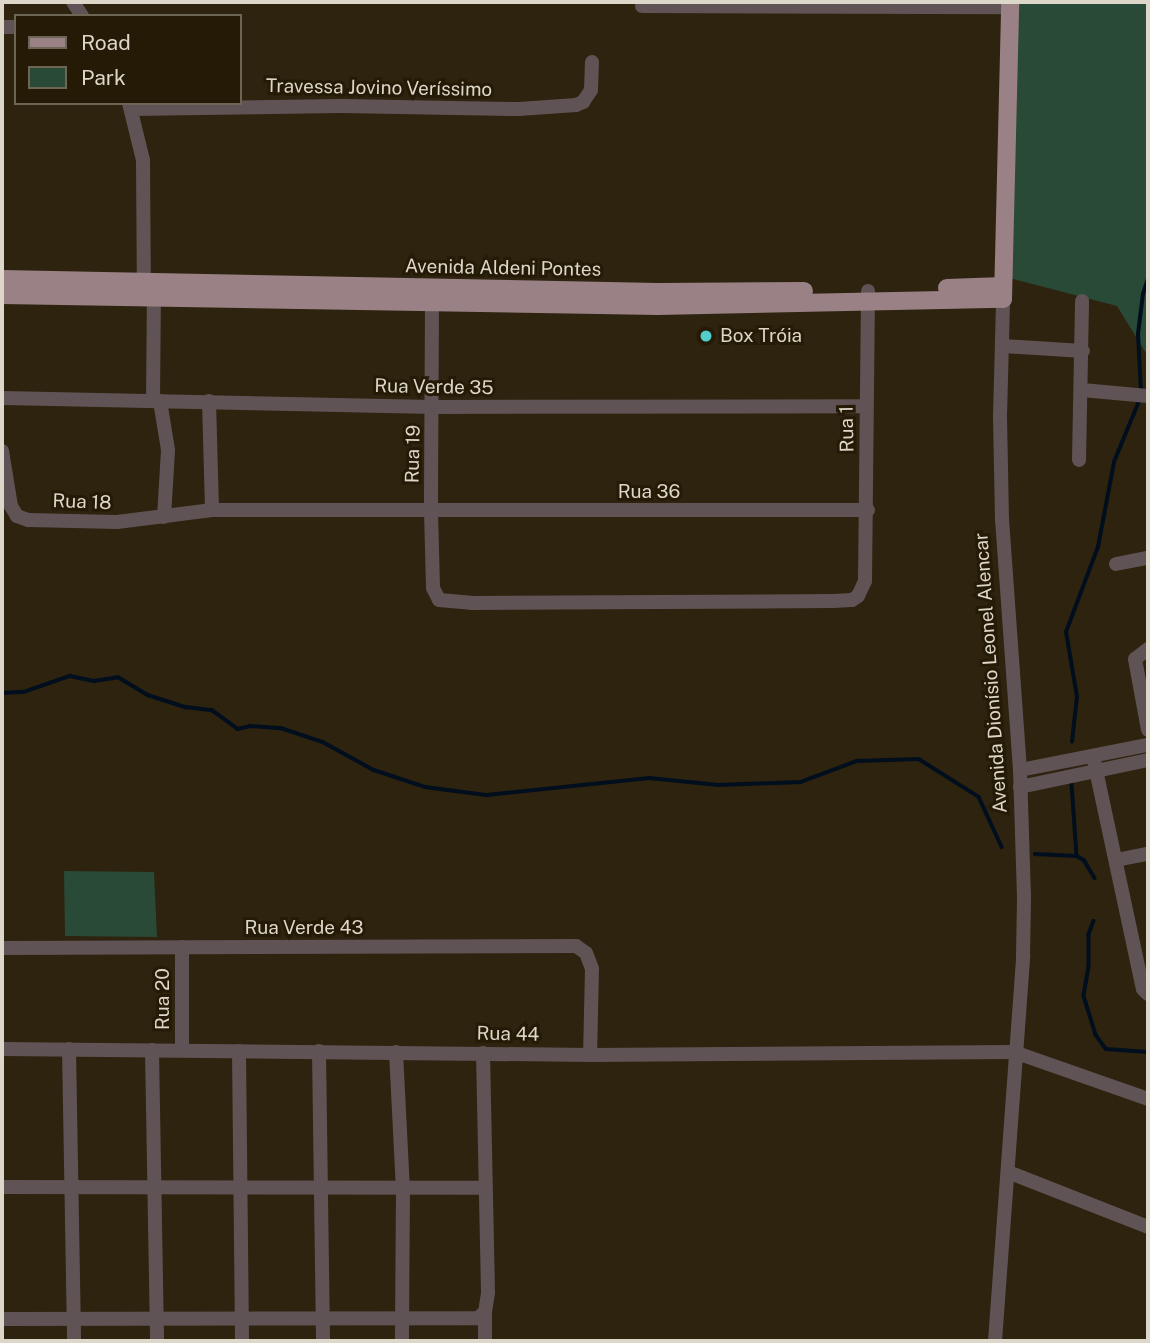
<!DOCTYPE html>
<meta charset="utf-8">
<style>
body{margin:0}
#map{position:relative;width:1150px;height:1343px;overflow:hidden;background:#2d230e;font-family:"Public Sans",sans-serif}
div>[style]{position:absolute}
.green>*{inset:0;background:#294a37}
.stream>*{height:3.5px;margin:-1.75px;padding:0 1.75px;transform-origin:1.75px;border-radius:1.75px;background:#000e1d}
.minor>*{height:14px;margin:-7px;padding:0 7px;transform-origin:7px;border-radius:7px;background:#605355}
.major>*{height:18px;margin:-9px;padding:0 9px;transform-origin:9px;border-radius:9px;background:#9a8185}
.dots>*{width:19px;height:19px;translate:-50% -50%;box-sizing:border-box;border:4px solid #241a05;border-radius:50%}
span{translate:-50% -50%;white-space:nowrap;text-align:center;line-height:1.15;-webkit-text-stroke:6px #241a05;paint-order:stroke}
.street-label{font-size:19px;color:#ddd7ca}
.poi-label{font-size:19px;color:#ddd7ca}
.left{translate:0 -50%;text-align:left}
.frame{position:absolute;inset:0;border:4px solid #ddd7ca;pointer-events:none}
.legend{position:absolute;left:14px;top:14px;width:228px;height:91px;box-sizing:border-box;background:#241a05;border:2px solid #6e6654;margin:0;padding:9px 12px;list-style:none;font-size:21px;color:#ddd7ca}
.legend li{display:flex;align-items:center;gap:14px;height:35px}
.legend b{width:35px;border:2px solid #6e6654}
</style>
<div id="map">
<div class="green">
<div style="clip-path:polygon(1014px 2px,1148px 2px,1146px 353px,1117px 306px,1009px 278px)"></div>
<div style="clip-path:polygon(64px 871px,154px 872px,157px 937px,65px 936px)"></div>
</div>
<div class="stream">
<div style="left:1141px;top:391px;width:57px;rotate:-93deg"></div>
<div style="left:1138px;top:334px;width:40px;rotate:-82.9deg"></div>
<div style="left:1143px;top:294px;width:16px;rotate:-72deg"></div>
<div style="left:2px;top:693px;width:22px;rotate:-3deg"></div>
<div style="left:24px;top:692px;width:49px;rotate:-19.2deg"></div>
<div style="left:70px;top:676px;width:25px;rotate:12deg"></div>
<div style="left:94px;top:681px;width:24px;rotate:-9deg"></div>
<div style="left:118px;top:677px;width:35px;rotate:31deg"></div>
<div style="left:148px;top:695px;width:40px;rotate:18deg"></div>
<div style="left:186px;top:707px;width:26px;rotate:7deg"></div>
<div style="left:212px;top:710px;width:32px;rotate:36deg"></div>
<div style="left:238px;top:729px;width:12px;rotate:-14deg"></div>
<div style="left:250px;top:726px;width:31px;rotate:4deg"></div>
<div style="left:281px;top:728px;width:44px;rotate:18.4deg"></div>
<div style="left:323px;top:742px;width:58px;rotate:28.8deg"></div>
<div style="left:374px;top:770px;width:54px;rotate:18.4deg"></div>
<div style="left:425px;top:787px;width:63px;rotate:7.4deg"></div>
<div style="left:487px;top:795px;width:163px;rotate:-6deg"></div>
<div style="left:649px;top:778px;width:70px;rotate:5.7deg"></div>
<div style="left:719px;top:785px;width:82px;rotate:-2.1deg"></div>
<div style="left:801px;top:782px;width:60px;rotate:-20.6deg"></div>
<div style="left:857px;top:761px;width:62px;rotate:-1.8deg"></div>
<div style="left:919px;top:759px;width:71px;rotate:32.3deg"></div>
<div style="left:979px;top:797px;width:55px;rotate:65.3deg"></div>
<div style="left:1072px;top:742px;width:45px;rotate:-83.7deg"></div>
<div style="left:1077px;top:697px;width:66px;rotate:-99.6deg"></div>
<div style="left:1066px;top:632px;width:91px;rotate:-69.4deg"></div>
<div style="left:1098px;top:547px;width:86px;rotate:-79.3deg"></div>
<div style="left:1114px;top:462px;width:68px;rotate:-67.6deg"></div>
<div style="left:1072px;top:784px;width:72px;rotate:86deg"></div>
<div style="left:1035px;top:854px;width:42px;rotate:2.7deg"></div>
<div style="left:1077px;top:856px;width:8px;rotate:30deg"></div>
<div style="left:1084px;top:860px;width:21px;rotate:59deg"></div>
<div style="left:1094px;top:921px;width:15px;rotate:110deg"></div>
<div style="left:1089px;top:935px;width:32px;rotate:90deg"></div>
<div style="left:1089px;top:967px;width:29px;rotate:100deg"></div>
<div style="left:1084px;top:996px;width:41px;rotate:72.9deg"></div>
<div style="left:1096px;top:1035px;width:17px;rotate:54deg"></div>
<div style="left:1106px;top:1049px;width:42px;rotate:4.1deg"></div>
</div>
<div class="minor">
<div style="left:73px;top:2px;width:17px;rotate:57deg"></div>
<div style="left:642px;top:6px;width:368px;rotate:0.2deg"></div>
<div style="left:2px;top:27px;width:14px"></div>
<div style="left:129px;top:103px;width:59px;rotate:76.2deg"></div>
<div style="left:143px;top:160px;width:132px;rotate:89.6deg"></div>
<div style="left:132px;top:109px;width:210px;rotate:-0.8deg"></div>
<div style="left:342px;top:106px;width:177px;rotate:1deg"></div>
<div style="left:519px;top:109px;width:57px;rotate:-4deg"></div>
<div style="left:576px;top:105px;width:8px;rotate:-23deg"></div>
<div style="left:583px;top:102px;width:14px;rotate:-56deg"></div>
<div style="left:591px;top:90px;width:28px;rotate:-88deg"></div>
<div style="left:432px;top:305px;width:206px;rotate:90.3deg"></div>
<div style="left:431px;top:511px;width:77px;rotate:88.5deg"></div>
<div style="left:433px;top:588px;width:13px;rotate:63deg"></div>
<div style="left:439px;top:600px;width:32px;rotate:5deg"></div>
<div style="left:471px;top:603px;width:362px;rotate:-0.3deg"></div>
<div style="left:833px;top:601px;width:19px;rotate:-3deg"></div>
<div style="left:852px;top:600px;width:7px;rotate:-34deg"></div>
<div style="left:858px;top:596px;width:17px;rotate:-65deg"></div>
<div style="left:865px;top:581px;width:290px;rotate:-89.4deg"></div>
<div style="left:1003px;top:346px;width:80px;rotate:3.6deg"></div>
<div style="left:1082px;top:390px;width:66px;rotate:5.2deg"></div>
<div style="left:2px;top:398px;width:431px;rotate:1.2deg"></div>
<div style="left:433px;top:407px;width:433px;rotate:-0.1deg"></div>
<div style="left:153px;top:401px;width:111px;rotate:-89.5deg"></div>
<div style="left:160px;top:401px;width:50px;rotate:80.7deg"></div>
<div style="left:168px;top:450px;width:67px;rotate:93.4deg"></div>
<div style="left:209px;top:401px;width:109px;rotate:88.4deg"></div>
<div style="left:2px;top:451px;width:56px;rotate:80.7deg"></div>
<div style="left:11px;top:506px;width:12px;rotate:59deg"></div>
<div style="left:17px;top:516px;width:12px;rotate:20deg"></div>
<div style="left:28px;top:520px;width:89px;rotate:1.3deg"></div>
<div style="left:117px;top:522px;width:96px;rotate:-7.2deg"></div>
<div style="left:212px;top:510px;width:656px"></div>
<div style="left:1079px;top:460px;width:159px;rotate:-88.9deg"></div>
<div style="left:1116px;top:564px;width:33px;rotate:-11deg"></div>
<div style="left:1148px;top:649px;width:16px;rotate:142deg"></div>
<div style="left:1135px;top:659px;width:72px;rotate:79.6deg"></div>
<div style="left:1093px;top:756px;width:238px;rotate:77.9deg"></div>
<div style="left:1143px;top:989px;width:7px;rotate:45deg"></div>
<div style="left:1020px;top:770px;width:130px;rotate:-11.1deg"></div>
<div style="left:1020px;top:787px;width:131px;rotate:-11.9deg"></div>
<div style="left:1116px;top:860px;width:33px;rotate:-11deg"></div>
<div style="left:2px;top:948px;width:574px;rotate:-0.2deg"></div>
<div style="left:576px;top:946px;width:12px;rotate:35deg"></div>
<div style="left:586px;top:953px;width:17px;rotate:69deg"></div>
<div style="left:592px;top:969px;width:86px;rotate:91.3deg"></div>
<div style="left:2px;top:1049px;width:588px;rotate:0.58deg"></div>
<div style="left:590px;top:1055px;width:424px;rotate:-0.4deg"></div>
<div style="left:1014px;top:1052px;width:142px;rotate:19.3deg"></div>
<div style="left:69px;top:1049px;width:292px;rotate:89deg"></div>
<div style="left:152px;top:1050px;width:291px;rotate:89deg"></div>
<div style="left:182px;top:1050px;width:103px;rotate:-90deg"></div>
<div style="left:239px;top:1051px;width:290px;rotate:89.4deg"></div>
<div style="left:319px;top:1051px;width:290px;rotate:89.2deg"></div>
<div style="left:396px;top:1052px;width:136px;rotate:87.1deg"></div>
<div style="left:403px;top:1188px;width:153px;rotate:90.4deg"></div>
<div style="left:1008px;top:1172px;width:150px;rotate:21.4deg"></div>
<div style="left:2px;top:1187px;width:483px;rotate:0.1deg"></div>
<div style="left:2px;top:1319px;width:476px;rotate:-0.1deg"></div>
<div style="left:478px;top:1318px;width:9px;rotate:-41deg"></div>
<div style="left:485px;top:1312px;width:20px;rotate:-81deg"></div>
<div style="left:488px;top:1292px;width:239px;rotate:-91.2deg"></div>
<div style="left:485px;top:1341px;width:29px;rotate:-90deg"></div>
<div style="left:995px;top:1341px;width:386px;rotate:-85.8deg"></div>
<div style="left:1023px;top:956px;width:59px;rotate:-89deg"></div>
<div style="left:1024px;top:897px;width:127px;rotate:-91.8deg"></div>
<div style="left:1020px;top:770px;width:251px;rotate:-94.1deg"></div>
<div style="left:1002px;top:520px;width:103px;rotate:-91.1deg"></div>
<div style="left:1000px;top:417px;width:118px;rotate:-88.5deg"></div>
</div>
<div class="major">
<div style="left:2px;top:279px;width:656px;rotate:1.14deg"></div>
<div style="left:658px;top:292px;width:146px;rotate:-0.4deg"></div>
<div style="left:947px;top:288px;width:56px;rotate:-2deg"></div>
<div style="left:2px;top:295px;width:656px;rotate:0.96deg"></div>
<div style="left:658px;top:306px;width:345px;rotate:-1.2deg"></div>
<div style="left:1003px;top:299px;width:297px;rotate:-88.6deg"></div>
</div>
<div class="dots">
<div style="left:706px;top:336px;background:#52cdcc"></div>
</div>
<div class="street-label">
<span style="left:379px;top:88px;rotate:1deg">Travessa Jovino Veríssimo</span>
<span style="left:503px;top:268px;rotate:1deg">Avenida Aldeni Pontes</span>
<span style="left:434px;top:387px;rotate:1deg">Rua Verde 35</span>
<span style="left:847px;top:429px;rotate:-91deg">Rua 1</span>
<span style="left:413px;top:454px;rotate:-89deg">Rua 19</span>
<span style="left:649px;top:492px">Rua 36</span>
<span style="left:82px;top:502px;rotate:2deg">Rua 18</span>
<span style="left:991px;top:673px;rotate:-94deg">Avenida Dionísio Leonel Alencar</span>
<span style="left:304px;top:928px">Rua Verde 43</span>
<span style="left:163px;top:999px;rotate:-90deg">Rua 20</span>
<span style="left:508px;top:1034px;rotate:1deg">Rua 44</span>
</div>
<div class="poi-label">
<span class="left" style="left:720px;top:336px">Box Tróia</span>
</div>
<div class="frame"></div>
<ul class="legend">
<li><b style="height:9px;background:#9a8185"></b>Road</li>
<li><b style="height:19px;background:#294a37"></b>Park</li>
</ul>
</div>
